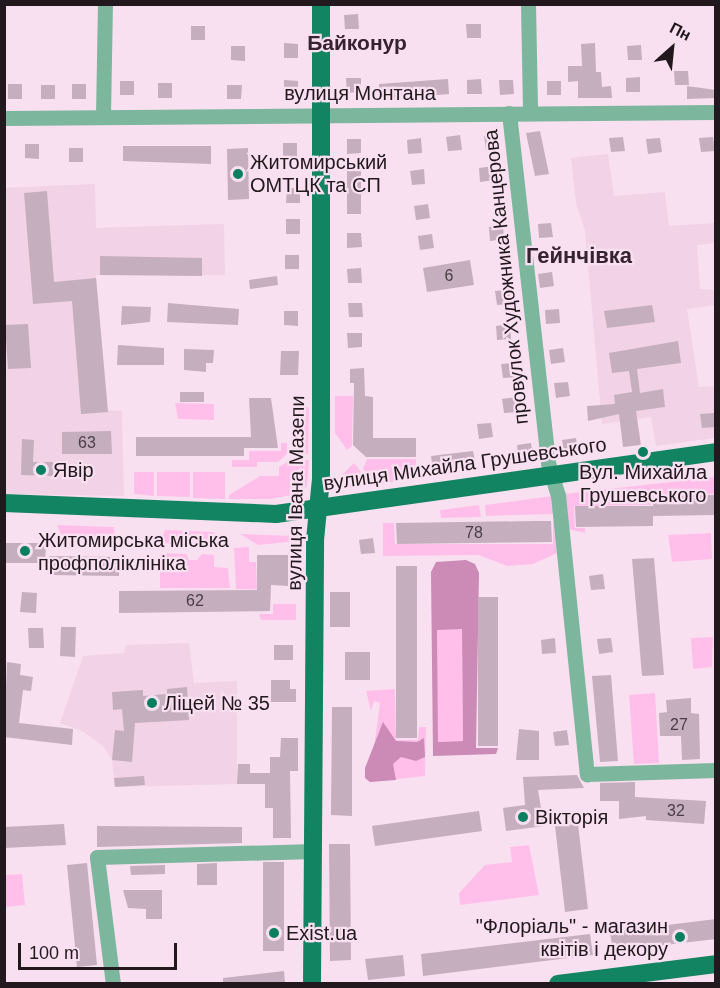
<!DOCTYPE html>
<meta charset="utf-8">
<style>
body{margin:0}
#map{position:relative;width:720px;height:988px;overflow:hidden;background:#f9e0f0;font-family:Arial,sans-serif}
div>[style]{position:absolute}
.built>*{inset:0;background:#f1d2e6}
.green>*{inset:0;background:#ffbfea}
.forest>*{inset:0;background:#cc8ab7}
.building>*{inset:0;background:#c5aebd}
.minor>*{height:15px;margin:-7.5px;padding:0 7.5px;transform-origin:7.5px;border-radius:7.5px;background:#7bb69d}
.major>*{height:18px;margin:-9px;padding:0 9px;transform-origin:9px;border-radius:9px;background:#138462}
.dots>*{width:16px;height:16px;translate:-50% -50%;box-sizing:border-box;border:3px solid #f9e0f0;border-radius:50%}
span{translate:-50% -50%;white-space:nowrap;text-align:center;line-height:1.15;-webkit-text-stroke:4.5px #f9e0f0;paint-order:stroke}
.number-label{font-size:16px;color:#4a3e46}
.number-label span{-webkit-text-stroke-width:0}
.street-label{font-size:20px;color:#21191e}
.poi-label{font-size:20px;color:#21191e}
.left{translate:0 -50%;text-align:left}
.right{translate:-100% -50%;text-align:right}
.neighbourhood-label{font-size:21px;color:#35232f;font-weight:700}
.quarter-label{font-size:22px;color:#35232f;font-weight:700}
.frame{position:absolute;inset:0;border:6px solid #21191e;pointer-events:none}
.north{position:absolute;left:642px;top:18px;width:60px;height:60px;-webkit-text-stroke:4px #f9e0f0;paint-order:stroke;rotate:27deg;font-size:16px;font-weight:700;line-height:24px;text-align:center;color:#21191e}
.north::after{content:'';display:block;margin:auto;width:21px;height:27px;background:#21191e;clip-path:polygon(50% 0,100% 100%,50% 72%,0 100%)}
.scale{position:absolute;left:18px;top:943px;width:159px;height:27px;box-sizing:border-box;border:3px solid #21191e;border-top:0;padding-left:8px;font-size:18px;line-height:21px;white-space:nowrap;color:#21191e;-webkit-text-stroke:4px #f9e0f0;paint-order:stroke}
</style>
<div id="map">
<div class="built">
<div style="clip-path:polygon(608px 154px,614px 196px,665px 192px,669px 226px,715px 223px,715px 243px,697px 245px,700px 289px,715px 290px,715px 305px,687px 309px,699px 387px,715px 386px,715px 438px,656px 446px,651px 417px,602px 424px,585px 231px,576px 203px,571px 158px)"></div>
<div style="clip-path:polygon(95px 184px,96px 228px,224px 224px,225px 275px,96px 275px,108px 410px,122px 411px,124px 496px,5px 494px,4px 188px)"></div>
<div style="clip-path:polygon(189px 643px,194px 683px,237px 681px,237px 784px,115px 787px,112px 760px,103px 746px,82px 731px,60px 723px,83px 656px,124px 653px,126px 645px)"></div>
</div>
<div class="green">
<div style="clip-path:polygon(335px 396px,353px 396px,352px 446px,347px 450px,335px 433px)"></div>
<div style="clip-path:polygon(298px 401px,309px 408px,308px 454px,293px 454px,292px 408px)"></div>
<div style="clip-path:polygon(175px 403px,214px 404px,214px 420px,178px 419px)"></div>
<div style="clip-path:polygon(281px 443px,287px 443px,287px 454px,278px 462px,257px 462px,257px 467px,232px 467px,232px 460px,249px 460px,249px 451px,281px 451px)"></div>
<div style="clip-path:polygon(367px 459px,416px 459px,416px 477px,376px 485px,363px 469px)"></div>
<div style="clip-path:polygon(290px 460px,309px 460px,307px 486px,301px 493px,271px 499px,229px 499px,229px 495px,260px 476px,279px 476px,279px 467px)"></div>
<div style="clip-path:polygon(354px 463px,372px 486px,350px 488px,344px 482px,343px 474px)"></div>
<div style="clip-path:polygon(134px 472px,154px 472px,154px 496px,134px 494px)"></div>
<div style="clip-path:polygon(157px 472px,190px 472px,190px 497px,157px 496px)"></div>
<div style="clip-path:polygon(193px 472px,225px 472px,225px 499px,193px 498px)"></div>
<div style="clip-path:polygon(715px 477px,715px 494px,652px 495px,651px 505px,574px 506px,575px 528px,585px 528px,585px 533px,569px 529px,564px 494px)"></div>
<div style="clip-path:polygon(552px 496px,554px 514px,486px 516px,485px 505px)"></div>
<div style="clip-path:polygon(479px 505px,481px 517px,441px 518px,440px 510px)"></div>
<div style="clip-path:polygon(553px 521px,558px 521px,557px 553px,533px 564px,507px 566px,479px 555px,383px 556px,383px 523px,394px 523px,395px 544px,553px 544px)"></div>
<div style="clip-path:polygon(57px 525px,114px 527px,115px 540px,70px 539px,61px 535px)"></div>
<div style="clip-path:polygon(165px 530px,213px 532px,219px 536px,219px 545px,202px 548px,202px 544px,160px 543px)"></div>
<div style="clip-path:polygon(711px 533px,712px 559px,672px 562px,668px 535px)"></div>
<div style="clip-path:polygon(240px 534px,294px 536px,298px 541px,258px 545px)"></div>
<div style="clip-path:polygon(249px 547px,249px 562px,256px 562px,257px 589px,236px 589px,234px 548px)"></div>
<div style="clip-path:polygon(160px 553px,186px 554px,189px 560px,197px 560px,202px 554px,214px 555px,214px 567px,228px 568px,230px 588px,160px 588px)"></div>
<div style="clip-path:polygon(273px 604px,296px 604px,296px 620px,261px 620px,259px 614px,273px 614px)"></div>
<div style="clip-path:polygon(437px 629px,462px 629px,463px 741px,437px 742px)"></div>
<div style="clip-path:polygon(713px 637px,712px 667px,693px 669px,691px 638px)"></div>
<div style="clip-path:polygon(395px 689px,396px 740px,418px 740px,419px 727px,426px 727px,425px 776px,370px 782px,365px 778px,365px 768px,373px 755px,380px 703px,374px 701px,371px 711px,366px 691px)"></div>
<div style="clip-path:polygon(655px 693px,659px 763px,634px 764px,629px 695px)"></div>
<div style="clip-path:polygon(529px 845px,539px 895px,460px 905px,459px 893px,485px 865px,512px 862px,510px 847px)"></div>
<div style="clip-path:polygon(22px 874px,25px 905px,5px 907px,5px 875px)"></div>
</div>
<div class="forest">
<div style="clip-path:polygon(evenodd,466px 560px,475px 564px,479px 573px,476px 748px,498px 748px,496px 754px,433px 756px,431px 572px,436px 562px,466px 560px,462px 629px,463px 741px,438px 742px,437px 630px,462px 629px)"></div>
<div style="clip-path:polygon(383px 722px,396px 741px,417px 742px,424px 738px,425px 757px,416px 761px,401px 757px,393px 764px,396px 780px,370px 782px,365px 778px,365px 768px)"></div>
</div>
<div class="building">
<div style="clip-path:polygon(358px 14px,359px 29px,345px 29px,344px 15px)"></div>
<div style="clip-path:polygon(466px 24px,481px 24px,481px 38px,467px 38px)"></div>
<div style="clip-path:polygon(191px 26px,205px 26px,205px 40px,191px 40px)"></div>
<div style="clip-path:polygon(284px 43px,298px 44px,298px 58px,284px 58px)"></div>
<div style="clip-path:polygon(595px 43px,596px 72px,601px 72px,602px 87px,611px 86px,612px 98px,578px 98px,578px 81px,568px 82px,568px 66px,582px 66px,581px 44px)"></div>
<div style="clip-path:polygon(641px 45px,642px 60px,628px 60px,627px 46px)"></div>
<div style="clip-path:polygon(231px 46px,245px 46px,245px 61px,231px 60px)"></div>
<div style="clip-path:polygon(674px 71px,688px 71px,689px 85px,675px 85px)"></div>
<div style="clip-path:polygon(640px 77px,640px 92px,626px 92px,626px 78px)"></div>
<div style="clip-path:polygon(346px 78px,361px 78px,361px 92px,347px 93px)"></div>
<div style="clip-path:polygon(448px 79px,449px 94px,379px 100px,379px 84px)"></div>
<div style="clip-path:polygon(481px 79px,482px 94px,467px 94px,467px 80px)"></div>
<div style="clip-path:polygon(284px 80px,298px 81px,298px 95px,284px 95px)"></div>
<div style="clip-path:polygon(499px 80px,513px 80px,514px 94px,500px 95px)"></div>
<div style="clip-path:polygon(120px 81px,134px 81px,134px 95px,120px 95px)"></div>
<div style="clip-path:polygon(547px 81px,561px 81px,561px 95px,547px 95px)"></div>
<div style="clip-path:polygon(158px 83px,172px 83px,172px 98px,158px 98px)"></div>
<div style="clip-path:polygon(8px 84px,22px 84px,22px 99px,8px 99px)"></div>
<div style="clip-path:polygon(72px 84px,86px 84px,86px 99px,72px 99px)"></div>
<div style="clip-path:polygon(41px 85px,55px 85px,55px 99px,41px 99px)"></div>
<div style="clip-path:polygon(227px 85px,242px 85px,241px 99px,227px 99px)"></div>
<div style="clip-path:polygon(687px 86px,716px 90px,716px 98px,687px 99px)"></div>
<div style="clip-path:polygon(540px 131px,549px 174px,535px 176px,526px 133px)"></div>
<div style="clip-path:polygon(498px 134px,500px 149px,486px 150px,484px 136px)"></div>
<div style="clip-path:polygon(460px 135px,462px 150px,448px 151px,446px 137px)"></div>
<div style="clip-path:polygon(623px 137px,625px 151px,611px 152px,609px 138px)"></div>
<div style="clip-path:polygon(713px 137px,715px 151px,701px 152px,699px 138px)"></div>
<div style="clip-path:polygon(421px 138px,422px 153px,408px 154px,407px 140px)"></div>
<div style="clip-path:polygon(660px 138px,662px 152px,648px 154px,646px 139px)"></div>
<div style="clip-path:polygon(347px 139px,361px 139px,361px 153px,347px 154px)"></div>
<div style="clip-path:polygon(283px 143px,297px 143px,297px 157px,283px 157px)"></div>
<div style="clip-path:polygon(25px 144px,39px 144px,39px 159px,25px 158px)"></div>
<div style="clip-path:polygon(123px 146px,211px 146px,211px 164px,123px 161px)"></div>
<div style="clip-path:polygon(69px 148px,83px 148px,83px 162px,69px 162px)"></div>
<div style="clip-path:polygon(248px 148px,249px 199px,228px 200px,227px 149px)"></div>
<div style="clip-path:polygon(493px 166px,494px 180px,480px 182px,479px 168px)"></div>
<div style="clip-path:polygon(424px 169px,425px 184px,412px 185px,410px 171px)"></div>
<div style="clip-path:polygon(347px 171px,361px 171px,361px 214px,347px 214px)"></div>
<div style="clip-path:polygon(287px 188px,300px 188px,300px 203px,286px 203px)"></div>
<div style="clip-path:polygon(47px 191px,54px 282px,96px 278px,108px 412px,81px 414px,72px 301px,33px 304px,24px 193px)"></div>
<div style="clip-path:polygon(428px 204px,430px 218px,416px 220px,414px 206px)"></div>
<div style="clip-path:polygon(286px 219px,300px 219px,300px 234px,286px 234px)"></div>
<div style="clip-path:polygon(551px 223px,553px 237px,539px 238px,538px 224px)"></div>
<div style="clip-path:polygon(503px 225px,504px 239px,490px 241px,489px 227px)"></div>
<div style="clip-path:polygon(347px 233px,361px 233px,362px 247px,347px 248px)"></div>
<div style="clip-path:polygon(432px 234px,434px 248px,420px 250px,418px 236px)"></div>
<div style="clip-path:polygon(285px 255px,299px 255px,299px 269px,285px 269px)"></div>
<div style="clip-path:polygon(100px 256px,202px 258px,202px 276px,100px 275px)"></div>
<div style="clip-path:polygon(470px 260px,474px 285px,427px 292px,423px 268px)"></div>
<div style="clip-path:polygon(361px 268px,362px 283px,348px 283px,347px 269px)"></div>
<div style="clip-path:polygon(552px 272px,554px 286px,540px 288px,538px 274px)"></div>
<div style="clip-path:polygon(277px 276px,278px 285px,250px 289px,249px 280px)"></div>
<div style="clip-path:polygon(509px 290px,511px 304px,497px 305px,495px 291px)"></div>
<div style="clip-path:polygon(168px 303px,239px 309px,238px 325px,167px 322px)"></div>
<div style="clip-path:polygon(348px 303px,362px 303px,363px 317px,349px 317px)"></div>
<div style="clip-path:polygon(652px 305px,655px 322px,607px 328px,604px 311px)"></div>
<div style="clip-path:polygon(122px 306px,151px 307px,150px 322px,121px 325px)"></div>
<div style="clip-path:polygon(559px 309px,560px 323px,546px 324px,545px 310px)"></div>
<div style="clip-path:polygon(284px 311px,298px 311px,298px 326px,284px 325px)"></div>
<div style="clip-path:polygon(28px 324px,31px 368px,8px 369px,5px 325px)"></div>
<div style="clip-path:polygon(510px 324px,511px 339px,497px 340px,496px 326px)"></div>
<div style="clip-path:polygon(347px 333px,362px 333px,362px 347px,348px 348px)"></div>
<div style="clip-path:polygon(678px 341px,681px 363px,637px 369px,640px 393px,663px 389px,665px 407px,636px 411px,641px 445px,623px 447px,619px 414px,588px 421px,587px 406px,615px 404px,614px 395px,632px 392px,629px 371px,612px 373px,609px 353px)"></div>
<div style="clip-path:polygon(118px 345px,164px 348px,164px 365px,117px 365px)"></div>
<div style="clip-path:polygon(563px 348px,565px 362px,551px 364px,549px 350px)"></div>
<div style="clip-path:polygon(184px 349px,214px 350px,213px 363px,206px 363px,206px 372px,184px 370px)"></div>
<div style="clip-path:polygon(281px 351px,299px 351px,298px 375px,280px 375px)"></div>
<div style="clip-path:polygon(515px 363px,517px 377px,503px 378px,501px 364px)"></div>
<div style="clip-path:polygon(364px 368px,365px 396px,373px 397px,373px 438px,416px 438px,416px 457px,366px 457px,353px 445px,354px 383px,350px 383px,350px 369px)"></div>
<div style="clip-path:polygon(568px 382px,570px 396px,556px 398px,554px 383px)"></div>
<div style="clip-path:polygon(180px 392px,204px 392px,204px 402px,180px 402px)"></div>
<div style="clip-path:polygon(516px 397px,518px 412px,504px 413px,502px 399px)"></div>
<div style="clip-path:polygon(249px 398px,271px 398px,278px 448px,244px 448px,244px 456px,136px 456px,136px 437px,251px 437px)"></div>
<div style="clip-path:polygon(714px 413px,716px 427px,702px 428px,700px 414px)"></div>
<div style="clip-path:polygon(491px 423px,493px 437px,479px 439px,477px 424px)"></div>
<div style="clip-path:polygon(111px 431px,112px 454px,62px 454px,62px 432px)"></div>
<div style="clip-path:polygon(576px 438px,578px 452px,564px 454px,562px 440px)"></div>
<div style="clip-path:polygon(22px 439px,34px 440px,33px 462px,53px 462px,53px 476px,21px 475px)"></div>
<div style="clip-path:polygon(531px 443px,533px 458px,519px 460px,517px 445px)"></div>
<div style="clip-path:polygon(473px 451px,476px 465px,433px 470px,431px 456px)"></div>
<div style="clip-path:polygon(716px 495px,716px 515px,653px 516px,653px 526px,576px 527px,575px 506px,653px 506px,653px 496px)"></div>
<div style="clip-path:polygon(535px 521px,551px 521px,552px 542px,397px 544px,396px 523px)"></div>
<div style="clip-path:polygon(373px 538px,375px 553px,361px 554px,359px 540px)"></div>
<div style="clip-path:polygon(4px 543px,46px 543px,45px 563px,4px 563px)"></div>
<div style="clip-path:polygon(257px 555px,288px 555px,288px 586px,271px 585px,270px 611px,119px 613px,119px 591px,257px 590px)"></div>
<div style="clip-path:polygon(49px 556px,119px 557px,119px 576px,49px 575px)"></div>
<div style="clip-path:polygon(654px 558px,664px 675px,642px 676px,632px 559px)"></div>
<div style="clip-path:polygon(396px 566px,417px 566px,417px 738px,396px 738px)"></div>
<div style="clip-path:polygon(603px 574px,605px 589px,591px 590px,589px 576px)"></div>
<div style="clip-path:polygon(22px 592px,37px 593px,36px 613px,20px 612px)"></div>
<div style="clip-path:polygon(330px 592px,350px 592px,350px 627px,330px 627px)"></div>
<div style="clip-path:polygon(478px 597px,498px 597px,498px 746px,478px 746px)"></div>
<div style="clip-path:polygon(61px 627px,76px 627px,75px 657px,60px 656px)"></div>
<div style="clip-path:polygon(28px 628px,43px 628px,44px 648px,29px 648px)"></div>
<div style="clip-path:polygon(555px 638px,556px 653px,542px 654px,541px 640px)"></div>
<div style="clip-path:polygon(611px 638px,613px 652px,599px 654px,597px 639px)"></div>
<div style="clip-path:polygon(274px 645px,293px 645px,293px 660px,274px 660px)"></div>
<div style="clip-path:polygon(345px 652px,370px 652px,370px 680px,345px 680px)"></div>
<div style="clip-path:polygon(7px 662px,21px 664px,20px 675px,33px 677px,31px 691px,23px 690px,19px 723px,73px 729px,72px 745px,4px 737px)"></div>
<div style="clip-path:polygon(611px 675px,618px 761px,600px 762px,592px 676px)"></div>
<div style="clip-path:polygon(271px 680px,290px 680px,290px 689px,296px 689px,296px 702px,271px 702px)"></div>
<div style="clip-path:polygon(187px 687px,189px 720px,135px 723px,132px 762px,112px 760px,115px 730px,124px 731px,122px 709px,113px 710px,112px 692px,143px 690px,143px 696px,167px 694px,167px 689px)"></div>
<div style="clip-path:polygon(691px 698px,691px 713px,699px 714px,700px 759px,682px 760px,681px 736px,660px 736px,659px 713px,667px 712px,666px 700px)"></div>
<div style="clip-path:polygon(332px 707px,352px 707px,352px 816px,331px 815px)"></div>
<div style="clip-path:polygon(519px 729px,539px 731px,539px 760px,516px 760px)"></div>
<div style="clip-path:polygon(567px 730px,569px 745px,555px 746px,553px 732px)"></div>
<div style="clip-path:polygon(281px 738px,298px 738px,298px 771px,290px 771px,291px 838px,273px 838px,273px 808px,265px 808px,265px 784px,237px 784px,238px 764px,250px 764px,250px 773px,270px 773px,270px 757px,280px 757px)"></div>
<div style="clip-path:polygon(577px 775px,584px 788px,538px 790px,544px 826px,506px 831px,503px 808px,525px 805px,523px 777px)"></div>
<div style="clip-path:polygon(144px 776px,145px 785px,115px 787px,114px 778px)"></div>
<div style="clip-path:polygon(635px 782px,635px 797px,706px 801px,704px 824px,646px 820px,646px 816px,619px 819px,619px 801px,600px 801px,600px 783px)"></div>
<div style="clip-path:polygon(479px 811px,482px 831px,375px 846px,372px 826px)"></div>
<div style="clip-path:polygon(64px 824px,66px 845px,4px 848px,4px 827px)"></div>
<div style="clip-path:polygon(578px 824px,588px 909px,565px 912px,555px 826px)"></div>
<div style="clip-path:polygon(97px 826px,242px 827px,242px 843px,97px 847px)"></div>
<div style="clip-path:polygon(329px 844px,350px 844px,351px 960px,330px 961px)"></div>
<div style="clip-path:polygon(263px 862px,284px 862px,284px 951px,263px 951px)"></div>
<div style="clip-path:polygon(87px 863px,97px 965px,77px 967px,67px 865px)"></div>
<div style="clip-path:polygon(217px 863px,217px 885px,197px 885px,197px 864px)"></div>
<div style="clip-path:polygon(165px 865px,165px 874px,131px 875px,130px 866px)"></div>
<div style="clip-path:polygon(123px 890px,162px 890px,162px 919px,146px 919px,146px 909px,128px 908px)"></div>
<div style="clip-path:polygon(716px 919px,716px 939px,613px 951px,610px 932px)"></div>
<div style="clip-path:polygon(590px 934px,593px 955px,423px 976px,421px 954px)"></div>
<div style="clip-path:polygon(403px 955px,405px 976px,368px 980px,365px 959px)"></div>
<div style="clip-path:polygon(284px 971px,285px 984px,223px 984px,223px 978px)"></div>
</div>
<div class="minor">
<div style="left:528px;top:4px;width:108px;rotate:88.9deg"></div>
<div style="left:509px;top:113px;width:352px;rotate:83.6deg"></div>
<div style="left:548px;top:463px;width:34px;rotate:73deg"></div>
<div style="left:558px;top:495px;width:281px;rotate:84.1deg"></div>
<div style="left:587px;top:774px;width:129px;rotate:-1.8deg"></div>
<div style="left:103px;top:116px;width:112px;rotate:-89deg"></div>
<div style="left:4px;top:118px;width:712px;rotate:-0.48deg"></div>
<div style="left:113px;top:984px;width:128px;rotate:-97.2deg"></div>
<div style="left:97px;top:857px;width:217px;rotate:-1.6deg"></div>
</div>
<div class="major">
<div style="left:4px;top:503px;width:272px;rotate:2.3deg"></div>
<div style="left:276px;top:514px;width:444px;rotate:-8deg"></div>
<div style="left:312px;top:984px;width:444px;rotate:-89.6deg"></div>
<div style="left:315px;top:540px;width:61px;rotate:-84.4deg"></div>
<div style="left:321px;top:479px;width:475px;rotate:-90deg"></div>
<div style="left:558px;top:984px;width:159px;rotate:-7.2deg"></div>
</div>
<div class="dots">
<div style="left:238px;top:174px;background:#087f5e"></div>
<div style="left:643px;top:452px;background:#087f5e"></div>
<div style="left:41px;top:470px;background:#087f5e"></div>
<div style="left:25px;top:551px;background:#087f5e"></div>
<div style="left:152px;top:703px;background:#087f5e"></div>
<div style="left:523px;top:817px;background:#087f5e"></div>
<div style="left:274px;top:933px;background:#087f5e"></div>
<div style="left:680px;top:937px;background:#087f5e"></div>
</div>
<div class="number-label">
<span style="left:449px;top:276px">6</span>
<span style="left:87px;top:443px">63</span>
<span style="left:474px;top:533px">78</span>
<span style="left:195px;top:601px">62</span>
<span style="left:679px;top:725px">27</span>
<span style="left:676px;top:811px">32</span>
</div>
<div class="street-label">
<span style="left:360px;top:93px">вулиця Монтана</span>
<span style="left:506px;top:277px;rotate:-96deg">провулок Художника Канцерова</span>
<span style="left:465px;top:464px;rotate:-8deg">вулиця Михайла Грушевського</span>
<span style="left:296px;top:493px;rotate:-89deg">вулиця Івана Мазепи</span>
</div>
<div class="poi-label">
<span class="left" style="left:250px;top:174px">Житомирський<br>ОМТЦК та СП</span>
<span class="left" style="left:53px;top:470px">Явір</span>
<span style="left:643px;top:484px">Вул. Михайла<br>Грушевського</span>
<span class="left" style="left:38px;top:552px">Житомирська міська<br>профполіклініка</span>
<span class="left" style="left:164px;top:703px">Ліцей № 35</span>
<span class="left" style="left:535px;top:817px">Вікторія</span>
<span class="right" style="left:668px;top:938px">"Флоріаль" - магазин<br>квітів і декору</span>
<span class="left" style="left:286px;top:933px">Exist.ua</span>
</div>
<div class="neighbourhood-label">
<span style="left:357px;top:43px">Байконур</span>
</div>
<div class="quarter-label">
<span style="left:579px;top:256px">Гейнчівка</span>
</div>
<div class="frame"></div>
<div class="north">Пн</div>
<div class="scale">100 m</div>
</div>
